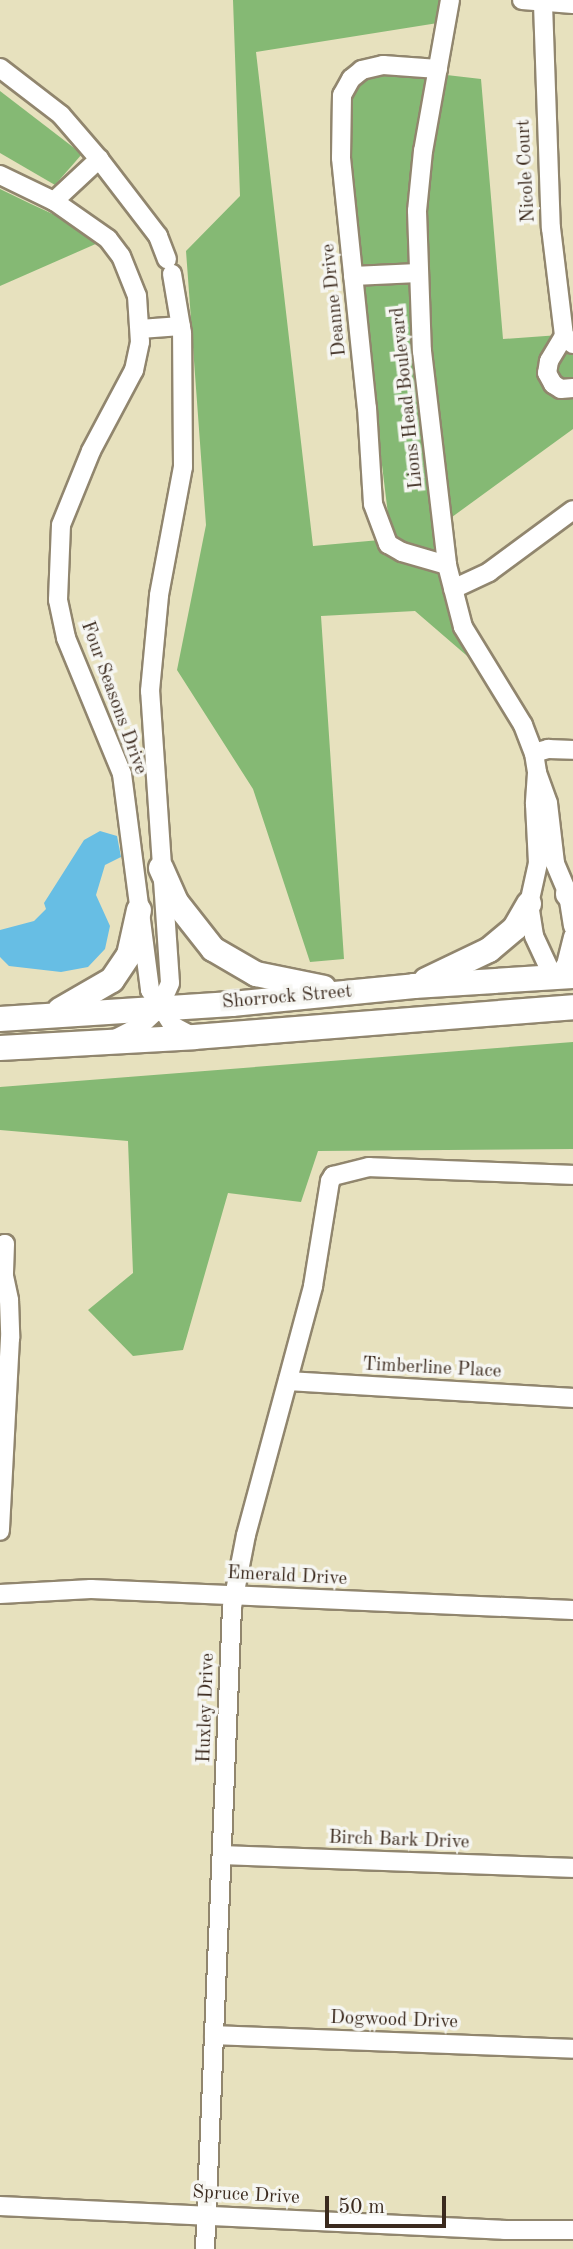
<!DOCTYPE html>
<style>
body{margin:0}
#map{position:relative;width:573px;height:2249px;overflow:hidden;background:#e7e1be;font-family:"Old Standard TT",serif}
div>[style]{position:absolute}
.forest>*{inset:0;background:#85b974}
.water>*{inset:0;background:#67bee4}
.roads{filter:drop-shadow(2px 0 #91866e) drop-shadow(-2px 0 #91866e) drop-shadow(0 2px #91866e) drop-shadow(0 -2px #91866e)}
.street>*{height:18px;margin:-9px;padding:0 9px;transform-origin:9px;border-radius:9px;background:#fff}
.secondary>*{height:24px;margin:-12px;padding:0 12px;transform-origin:12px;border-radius:12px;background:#fff}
span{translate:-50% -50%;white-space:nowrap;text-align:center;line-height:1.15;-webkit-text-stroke:7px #f6f6f2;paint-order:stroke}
.street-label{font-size:19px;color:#3b2a1e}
.scale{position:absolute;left:325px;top:2196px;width:121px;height:32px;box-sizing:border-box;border:4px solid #3b2a1e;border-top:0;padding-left:9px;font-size:21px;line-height:24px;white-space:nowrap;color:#3b2a1e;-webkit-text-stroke:5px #f6f6f2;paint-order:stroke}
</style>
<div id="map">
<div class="forest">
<div style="clip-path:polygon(233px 0,449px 0,444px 22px,256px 52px,313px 546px,391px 539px,339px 111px,369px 66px,481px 79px,503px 339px,573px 334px,573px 429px,441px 525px,473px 661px,415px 611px,321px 616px,344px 959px,310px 962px,253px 789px,177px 670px,206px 525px,186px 251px,240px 196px)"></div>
<div style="clip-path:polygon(0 91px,82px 154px,55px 185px,0 153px)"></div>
<div style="clip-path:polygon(0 189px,31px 204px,107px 239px,0 286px)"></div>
<div style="clip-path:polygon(573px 1042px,573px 1149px,318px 1151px,301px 1202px,228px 1193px,183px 1350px,133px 1356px,88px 1310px,133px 1273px,128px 1141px,0 1130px,0 1087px)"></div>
</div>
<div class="water">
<div style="clip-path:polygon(100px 831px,117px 836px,121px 857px,105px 865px,96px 895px,110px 926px,105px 949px,88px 967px,61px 972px,9px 966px,0 957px,0 930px,34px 921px,46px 909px,44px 903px,84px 840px)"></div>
</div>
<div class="roads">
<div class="street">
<div style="left:450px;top:0;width:153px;rotate:100.1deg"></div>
<div style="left:423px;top:151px;width:60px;rotate:95.7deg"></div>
<div style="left:417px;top:211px;width:140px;rotate:88deg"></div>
<div style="left:422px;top:351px;width:215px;rotate:83.3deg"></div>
<div style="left:447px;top:565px;width:64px;rotate:75.5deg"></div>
<div style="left:463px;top:627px;width:115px;rotate:58.5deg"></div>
<div style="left:523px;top:725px;width:30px;rotate:69deg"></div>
<div style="left:534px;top:753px;width:20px;rotate:81deg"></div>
<div style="left:522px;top:0;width:51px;rotate:4.5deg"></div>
<div style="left:543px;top:4px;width:224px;rotate:88deg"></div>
<div style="left:551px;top:228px;width:109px;rotate:83.1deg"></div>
<div style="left:0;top:68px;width:77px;rotate:37.6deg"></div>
<div style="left:61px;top:115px;width:58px;rotate:49.2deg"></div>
<div style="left:99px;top:159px;width:97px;rotate:52.5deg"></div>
<div style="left:158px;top:236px;width:25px;rotate:69deg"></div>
<div style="left:438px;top:69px;width:55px;rotate:-175.8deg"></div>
<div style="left:383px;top:65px;width:22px;rotate:167deg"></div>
<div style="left:362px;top:70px;width:14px;rotate:141deg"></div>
<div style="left:351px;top:79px;width:18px;rotate:119deg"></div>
<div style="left:342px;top:95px;width:63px;rotate:90.9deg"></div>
<div style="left:341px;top:158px;width:251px;rotate:84.1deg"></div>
<div style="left:367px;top:408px;width:96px;rotate:86.4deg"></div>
<div style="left:373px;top:504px;width:43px;rotate:69.4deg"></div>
<div style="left:388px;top:544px;width:16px;rotate:30deg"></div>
<div style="left:402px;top:552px;width:47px;rotate:16.1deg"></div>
<div style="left:0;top:175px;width:60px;rotate:25.7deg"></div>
<div style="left:54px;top:201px;width:66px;rotate:35.1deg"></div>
<div style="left:108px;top:239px;width:21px;rotate:53deg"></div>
<div style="left:121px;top:256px;width:43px;rotate:68.2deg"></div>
<div style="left:137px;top:296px;width:46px;rotate:86.3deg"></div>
<div style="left:140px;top:342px;width:29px;rotate:102deg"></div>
<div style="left:134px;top:370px;width:92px;rotate:118deg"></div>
<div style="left:91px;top:451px;width:80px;rotate:112.1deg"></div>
<div style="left:61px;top:525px;width:75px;rotate:92.3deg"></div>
<div style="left:58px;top:600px;width:39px;rotate:78deg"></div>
<div style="left:66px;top:638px;width:147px;rotate:67.6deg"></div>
<div style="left:122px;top:774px;width:218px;rotate:82.6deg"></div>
<div style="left:150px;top:990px;width:43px;rotate:57.4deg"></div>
<div style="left:173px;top:1026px;width:24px;rotate:28deg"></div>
<div style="left:54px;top:201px;width:62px;rotate:-43deg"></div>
<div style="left:353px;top:276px;width:65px;rotate:-2.6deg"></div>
<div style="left:140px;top:329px;width:41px;rotate:-4.2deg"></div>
<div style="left:573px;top:344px;width:12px;rotate:-138deg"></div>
<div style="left:564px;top:336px;width:29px;rotate:121deg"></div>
<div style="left:549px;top:361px;width:12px;rotate:99deg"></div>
<div style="left:547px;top:373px;width:13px;rotate:61deg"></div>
<div style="left:553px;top:384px;width:9px;rotate:32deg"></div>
<div style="left:561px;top:389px;width:12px;rotate:-5deg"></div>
<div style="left:453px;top:589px;width:40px;rotate:-25deg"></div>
<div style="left:489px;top:572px;width:104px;rotate:-36.4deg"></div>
<div style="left:534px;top:753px;width:15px;rotate:-16deg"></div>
<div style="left:548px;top:749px;width:25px;rotate:2deg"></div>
<div style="left:573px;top:926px;width:32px;rotate:-99deg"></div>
<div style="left:568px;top:894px;width:34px;rotate:-113deg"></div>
<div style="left:555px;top:863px;width:60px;rotate:-96.7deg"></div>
<div style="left:548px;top:803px;width:32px;rotate:-110deg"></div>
<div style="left:537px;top:773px;width:31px;rotate:94deg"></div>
<div style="left:535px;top:804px;width:59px;rotate:87.1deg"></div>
<div style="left:538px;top:863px;width:42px;rotate:102.4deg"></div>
<div style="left:529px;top:904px;width:32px;rotate:81deg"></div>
<div style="left:534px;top:936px;width:38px;rotate:65deg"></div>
<div style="left:550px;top:970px;width:10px;rotate:45deg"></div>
<div style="left:557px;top:977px;width:15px;rotate:-53deg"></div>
<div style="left:566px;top:965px;width:29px;rotate:-76deg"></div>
<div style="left:115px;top:1039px;width:28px;rotate:-27deg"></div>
<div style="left:140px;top:1026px;width:26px;rotate:-43deg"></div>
<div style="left:159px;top:1008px;width:27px;rotate:-66deg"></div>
<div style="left:170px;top:983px;width:293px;rotate:-93.9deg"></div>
<div style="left:150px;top:691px;width:96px;rotate:-84.6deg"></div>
<div style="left:159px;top:595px;width:130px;rotate:-79.4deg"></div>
<div style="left:183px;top:467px;width:134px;rotate:-90.4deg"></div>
<div style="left:182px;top:333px;width:60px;rotate:-99.6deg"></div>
<div style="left:0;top:1246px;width:5px;rotate:-22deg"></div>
<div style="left:5px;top:1244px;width:32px;rotate:92deg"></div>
<div style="left:4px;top:1276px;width:25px;rotate:78deg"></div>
<div style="left:9px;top:1300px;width:38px;rotate:88deg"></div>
<div style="left:10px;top:1338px;width:193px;rotate:93deg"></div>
<div style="left:288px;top:1381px;width:286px;rotate:3.4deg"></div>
<div style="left:0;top:1594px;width:91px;rotate:-3.1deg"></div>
<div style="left:91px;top:1589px;width:482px;rotate:2.5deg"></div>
<div style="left:223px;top:1855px;width:350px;rotate:2.1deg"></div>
<div style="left:214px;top:2035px;width:359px;rotate:2.2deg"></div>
<div style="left:0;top:2206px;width:507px;rotate:2.72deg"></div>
<div style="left:506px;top:2230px;width:67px"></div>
<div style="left:205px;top:2249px;width:643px;rotate:-87.59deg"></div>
<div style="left:232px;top:1607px;width:73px;rotate:-79deg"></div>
<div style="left:246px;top:1535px;width:258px;rotate:-74.9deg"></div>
<div style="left:313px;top:1286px;width:106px;rotate:-80.8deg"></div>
<div style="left:330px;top:1181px;width:6px;rotate:-59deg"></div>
<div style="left:333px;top:1176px;width:37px;rotate:-14deg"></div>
<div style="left:369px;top:1167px;width:204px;rotate:2.2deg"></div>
</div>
<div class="secondary">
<div style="left:161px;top:868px;width:37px;rotate:66deg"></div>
<div style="left:176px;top:902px;width:60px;rotate:51.8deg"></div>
<div style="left:213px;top:949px;width:50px;rotate:30.2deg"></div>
<div style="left:256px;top:974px;width:69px;rotate:11.6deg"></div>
<div style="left:568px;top:894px;width:8px;rotate:50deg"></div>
<div style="left:426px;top:980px;width:70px;rotate:-25.5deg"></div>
<div style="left:489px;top:950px;width:34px;rotate:-40deg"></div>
<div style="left:515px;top:928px;width:28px;rotate:-60deg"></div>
<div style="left:60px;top:1010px;width:60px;rotate:-30deg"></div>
<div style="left:112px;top:980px;width:30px;rotate:-56deg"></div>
<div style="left:129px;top:955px;width:46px;rotate:-77.5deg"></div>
<div style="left:0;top:1019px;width:232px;rotate:-3.7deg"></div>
<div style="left:232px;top:1004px;width:183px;rotate:-5.6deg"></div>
<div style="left:414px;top:986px;width:159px;rotate:-3.6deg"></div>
<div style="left:0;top:1048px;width:194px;rotate:-3.2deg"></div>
<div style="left:194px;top:1037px;width:380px;rotate:-4.5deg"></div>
</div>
</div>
<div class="street-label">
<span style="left:527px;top:171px;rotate:-93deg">Nicole Court</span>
<span style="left:335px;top:300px;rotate:-96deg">Deanne Drive</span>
<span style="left:408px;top:398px;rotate:-96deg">Lions Head Boulevard</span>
<span style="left:113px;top:698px;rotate:70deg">Four Seasons Drive</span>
<span style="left:287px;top:998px;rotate:-5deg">Shorrock Street</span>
<span style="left:432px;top:1369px;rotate:3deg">Timberline Place</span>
<span style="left:287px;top:1577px;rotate:3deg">Emerald Drive</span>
<span style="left:207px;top:1708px;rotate:-88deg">Huxley Drive</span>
<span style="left:399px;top:1841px;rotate:2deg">Birch Bark Drive</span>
<span style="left:394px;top:2021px;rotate:2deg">Dogwood Drive</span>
<span style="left:246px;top:2196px;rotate:3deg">Spruce Drive</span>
</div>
<div class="scale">50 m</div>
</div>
